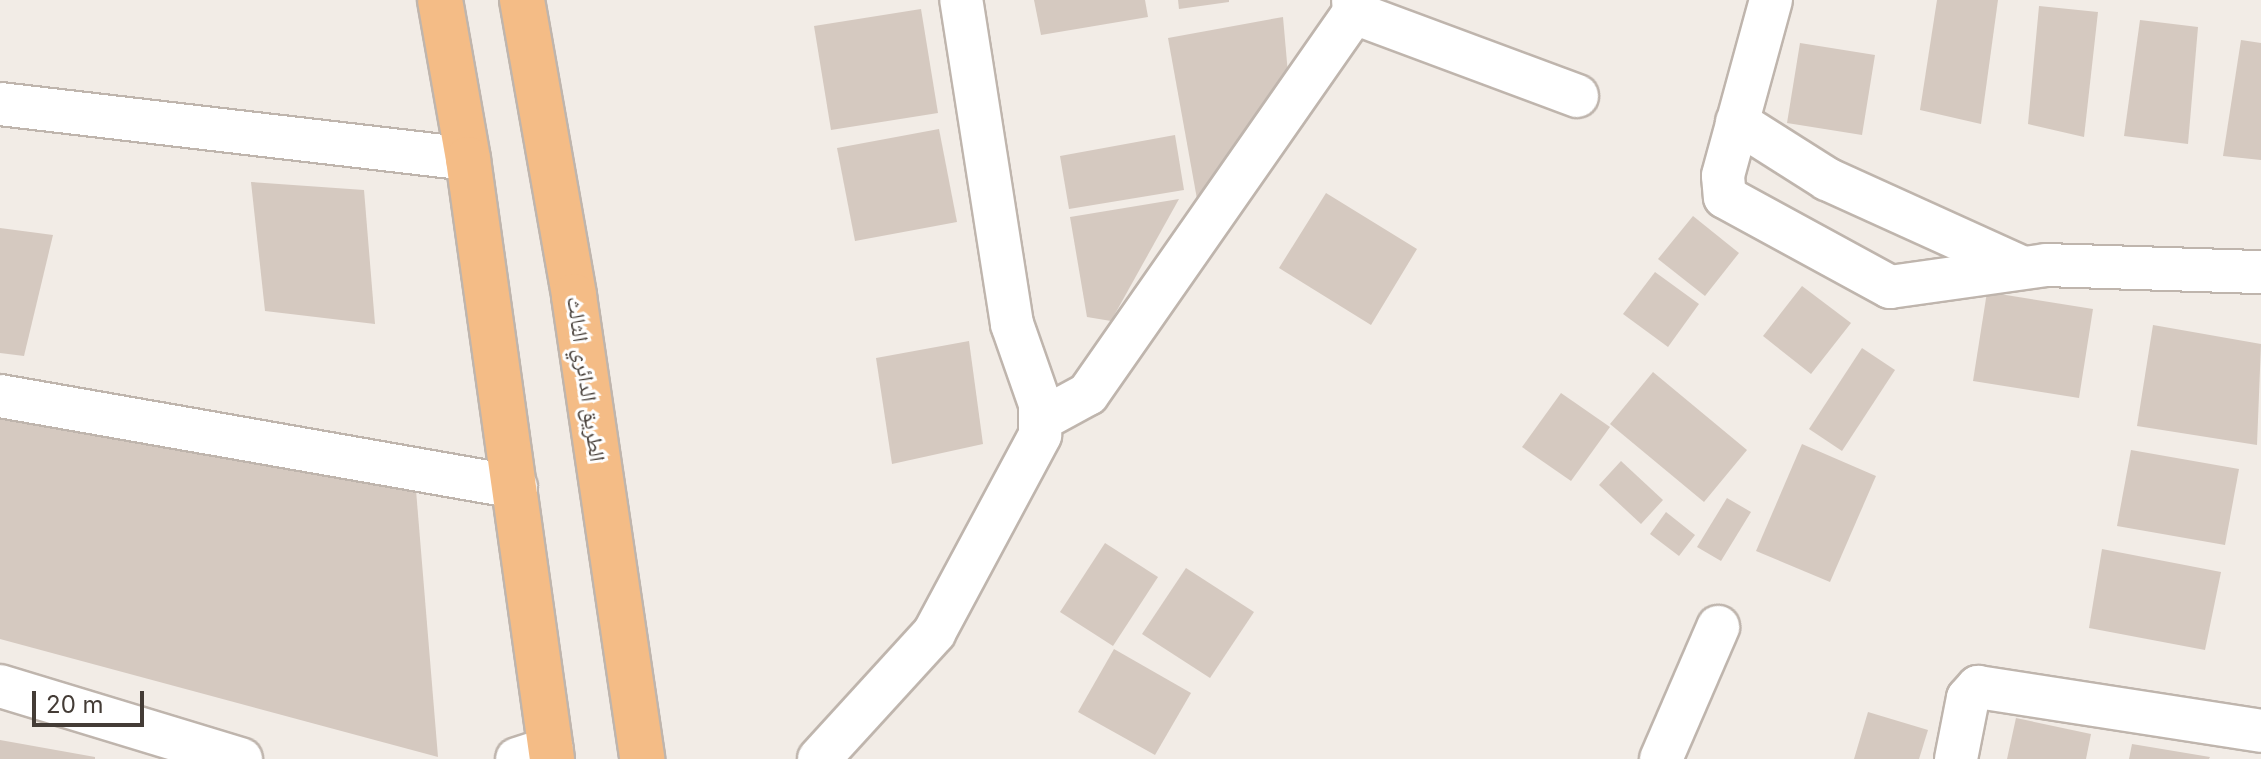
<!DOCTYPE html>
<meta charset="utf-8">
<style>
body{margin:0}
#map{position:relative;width:2261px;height:759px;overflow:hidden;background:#f2ece6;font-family:Inter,"Noto Naskh Arabic",sans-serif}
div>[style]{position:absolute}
.building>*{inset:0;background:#d5c9c0}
.roads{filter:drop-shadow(2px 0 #bfb5ad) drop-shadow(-2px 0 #bfb5ad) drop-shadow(0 2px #bfb5ad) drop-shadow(0 -2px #bfb5ad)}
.minor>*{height:42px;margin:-21px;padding:0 21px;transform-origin:21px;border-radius:21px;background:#fff}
.trunk>*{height:44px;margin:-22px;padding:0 22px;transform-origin:22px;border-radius:22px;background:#f4bc86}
span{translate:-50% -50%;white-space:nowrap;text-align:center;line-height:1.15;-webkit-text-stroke:6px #fff;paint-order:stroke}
.street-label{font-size:22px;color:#443c36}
.scale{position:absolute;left:32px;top:691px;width:112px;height:36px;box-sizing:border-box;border:4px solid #443c36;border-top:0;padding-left:10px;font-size:24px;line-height:28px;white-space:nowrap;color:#443c36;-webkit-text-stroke:6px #fff;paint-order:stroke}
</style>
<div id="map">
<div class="building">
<div style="clip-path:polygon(1034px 0,1145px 0,1148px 17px,1041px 35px)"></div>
<div style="clip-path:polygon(1178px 0,1229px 0,1229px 2px,1179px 9px)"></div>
<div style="clip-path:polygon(1937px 0,1998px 0,1981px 124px,1920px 110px)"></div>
<div style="clip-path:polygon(2039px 6px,2098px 12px,2084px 137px,2028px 124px)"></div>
<div style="clip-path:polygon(921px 9px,938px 113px,831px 130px,814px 26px)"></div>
<div style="clip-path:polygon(1283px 17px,1288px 74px,1197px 199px,1168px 38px)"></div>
<div style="clip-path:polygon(2140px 20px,2198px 27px,2188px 144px,2124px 136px)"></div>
<div style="clip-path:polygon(2241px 40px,2261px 43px,2261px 160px,2223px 156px)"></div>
<div style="clip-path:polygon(1800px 43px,1875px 55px,1862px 135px,1787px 123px)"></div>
<div style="clip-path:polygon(939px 129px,957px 222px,855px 241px,837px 148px)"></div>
<div style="clip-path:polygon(1175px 135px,1184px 190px,1069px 209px,1060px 156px)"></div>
<div style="clip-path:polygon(251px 182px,364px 190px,375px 324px,265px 311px)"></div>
<div style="clip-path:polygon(1326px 193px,1417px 249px,1371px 325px,1279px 268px)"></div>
<div style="clip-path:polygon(1179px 199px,1111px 321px,1087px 317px,1070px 217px)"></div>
<div style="clip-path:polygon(1693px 216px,1739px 253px,1705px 296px,1658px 259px)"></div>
<div style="clip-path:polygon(0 228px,53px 235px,24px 356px,0 353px)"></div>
<div style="clip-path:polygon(1655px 272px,1699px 304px,1668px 347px,1623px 314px)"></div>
<div style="clip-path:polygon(1802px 286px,1851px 323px,1811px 374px,1763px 336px)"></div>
<div style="clip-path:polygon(1987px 292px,2093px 309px,2079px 398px,1973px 381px)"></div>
<div style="clip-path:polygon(2153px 325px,2261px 344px,2257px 445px,2137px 426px)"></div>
<div style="clip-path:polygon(969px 341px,983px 444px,892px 464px,876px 358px)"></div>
<div style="clip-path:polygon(1862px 348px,1895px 370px,1842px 451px,1809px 429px)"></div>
<div style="clip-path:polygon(1653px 372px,1747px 450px,1704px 502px,1610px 424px)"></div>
<div style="clip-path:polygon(1561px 393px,1610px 427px,1571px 481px,1522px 447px)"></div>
<div style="clip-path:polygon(0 409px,415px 478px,438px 757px,0 639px)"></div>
<div style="clip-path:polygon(1802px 444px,1876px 476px,1830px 582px,1756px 551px)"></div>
<div style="clip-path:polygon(2131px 450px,2239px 469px,2225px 545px,2117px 526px)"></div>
<div style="clip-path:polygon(1621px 461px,1663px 500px,1641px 524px,1599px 485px)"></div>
<div style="clip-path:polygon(1727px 498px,1751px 512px,1721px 561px,1697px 547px)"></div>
<div style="clip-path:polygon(1666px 512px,1695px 535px,1679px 556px,1650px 534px)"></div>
<div style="clip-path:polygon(1105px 543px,1158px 577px,1113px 646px,1060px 612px)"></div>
<div style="clip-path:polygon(2102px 549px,2221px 572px,2205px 650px,2089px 628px)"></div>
<div style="clip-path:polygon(1186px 568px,1254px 612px,1210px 678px,1142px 634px)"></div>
<div style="clip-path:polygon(1114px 649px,1191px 693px,1155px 755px,1078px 712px)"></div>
<div style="clip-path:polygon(1868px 712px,1928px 730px,1919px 759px,1854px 759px)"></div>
<div style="clip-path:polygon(2016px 718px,2091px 734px,2086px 759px,2007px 759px)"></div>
<div style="clip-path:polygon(0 740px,95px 757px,95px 759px,0 759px)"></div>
<div style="clip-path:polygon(2132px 744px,2210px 757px,2209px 759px,2129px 759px)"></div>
</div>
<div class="roads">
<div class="minor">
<div style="left:1771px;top:0;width:182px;rotate:105.3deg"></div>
<div style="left:1723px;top:176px;width:21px;rotate:85deg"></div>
<div style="left:1725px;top:197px;width:188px;rotate:28.6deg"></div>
<div style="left:1890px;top:287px;width:158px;rotate:-8deg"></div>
<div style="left:2046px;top:265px;width:215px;rotate:1.9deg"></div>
<div style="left:1354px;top:13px;width:238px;rotate:20.4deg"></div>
<div style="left:0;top:104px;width:471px;rotate:6.7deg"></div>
<div style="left:1737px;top:122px;width:107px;rotate:32.3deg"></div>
<div style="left:1827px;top:179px;width:211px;rotate:24.4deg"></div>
<div style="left:0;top:396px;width:524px;rotate:10deg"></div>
<div style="left:1042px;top:419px;width:52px;rotate:-28.5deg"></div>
<div style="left:1088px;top:394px;width:465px;rotate:-55.1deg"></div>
<div style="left:1354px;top:13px;width:13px;rotate:-94deg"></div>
<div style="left:0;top:686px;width:252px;rotate:16.9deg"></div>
<div style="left:517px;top:759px;width:36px;rotate:-18deg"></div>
<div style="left:819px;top:759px;width:171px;rotate:-47.6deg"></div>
<div style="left:934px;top:633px;width:225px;rotate:-61.8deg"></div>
<div style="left:1040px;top:435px;width:31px;rotate:-90deg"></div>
<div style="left:1040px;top:404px;width:85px;rotate:-109.3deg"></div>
<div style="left:1012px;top:324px;width:328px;rotate:-98.9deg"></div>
<div style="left:1661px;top:759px;width:144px;rotate:-66.6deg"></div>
<div style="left:1956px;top:759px;width:62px;rotate:-78.9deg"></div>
<div style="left:1968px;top:698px;width:15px;rotate:-48deg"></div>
<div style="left:1978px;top:687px;width:286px;rotate:8.8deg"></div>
</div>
<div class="trunk">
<div style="left:440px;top:0;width:161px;rotate:80deg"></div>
<div style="left:468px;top:159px;width:606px;rotate:82.03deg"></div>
<div style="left:522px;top:0;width:301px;rotate:80deg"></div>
<div style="left:574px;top:296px;width:468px;rotate:81.6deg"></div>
</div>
</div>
<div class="street-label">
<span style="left:586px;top:379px;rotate:82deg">الطريق الدائري الثالث</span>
</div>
<div class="scale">20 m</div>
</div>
